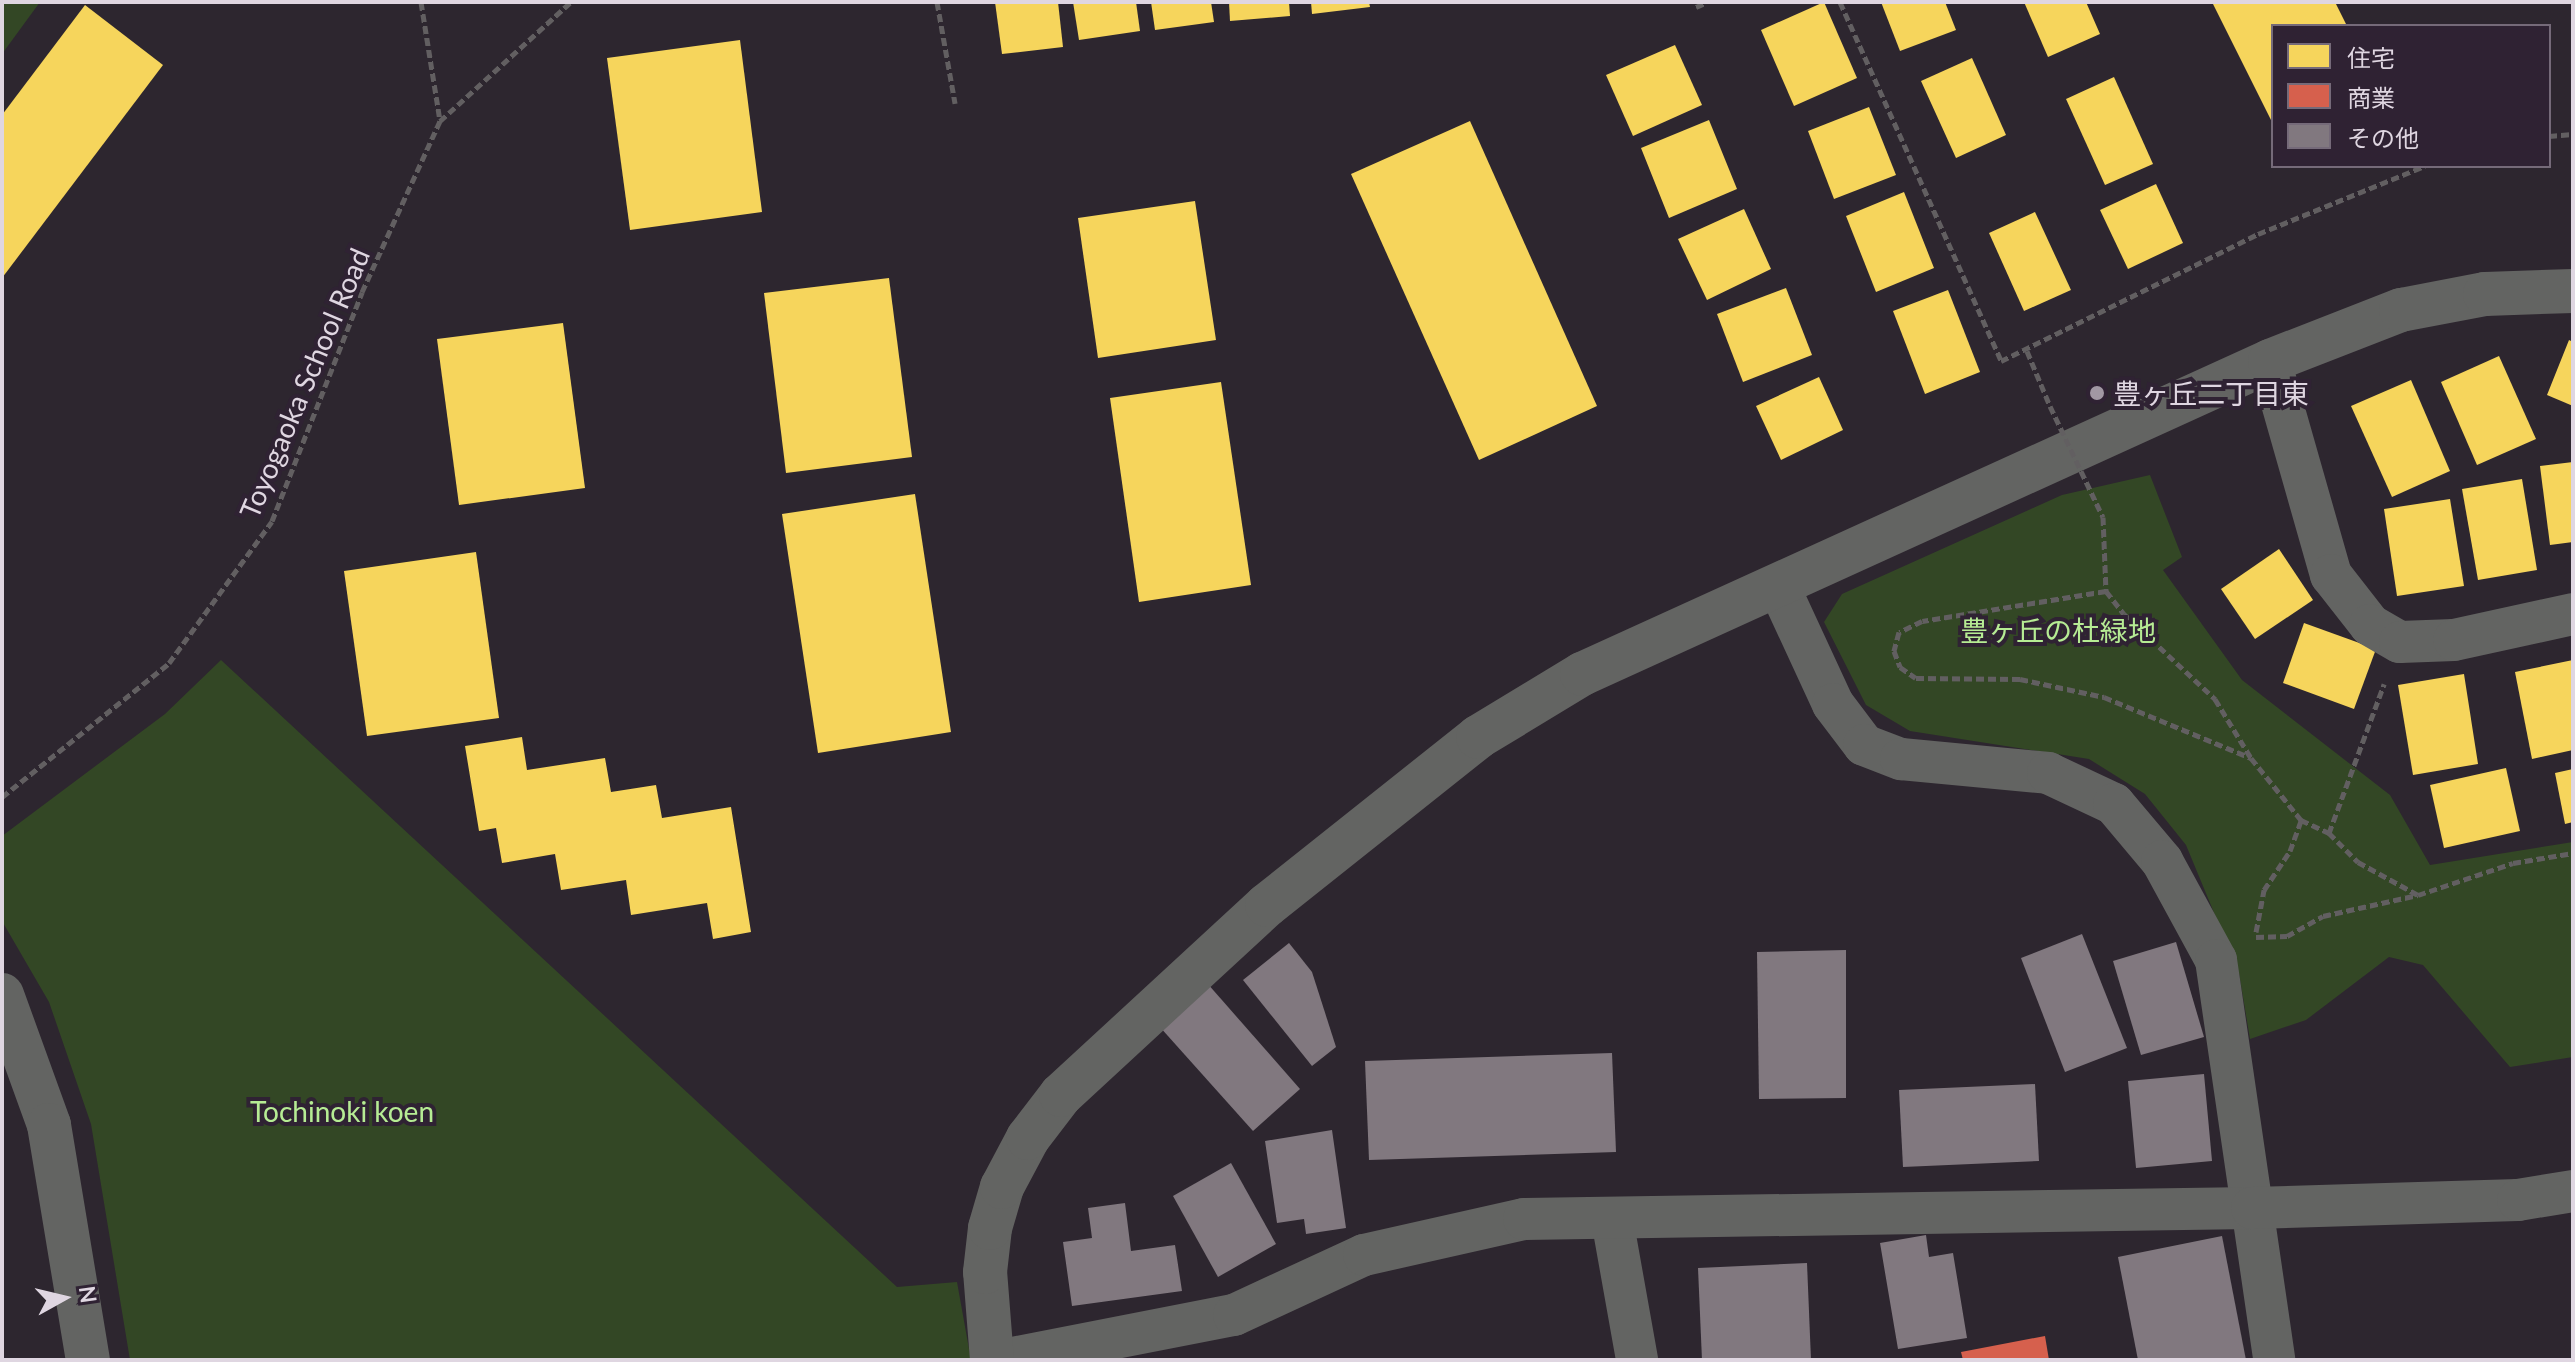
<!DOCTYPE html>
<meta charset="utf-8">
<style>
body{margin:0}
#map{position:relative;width:2575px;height:1362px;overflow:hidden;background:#2d262f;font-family:Lato,"Noto Sans JP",sans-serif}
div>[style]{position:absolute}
.green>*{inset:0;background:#334725}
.homes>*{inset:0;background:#f6d55c}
.shops>*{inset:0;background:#d6604d}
.building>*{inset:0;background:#81787f}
.path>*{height:5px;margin-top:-2.5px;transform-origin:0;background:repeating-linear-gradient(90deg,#625f61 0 8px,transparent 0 12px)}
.minor>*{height:42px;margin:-21px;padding:0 21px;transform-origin:21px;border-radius:21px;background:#636462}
.tertiary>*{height:44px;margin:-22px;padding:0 22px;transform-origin:22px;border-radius:22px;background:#636462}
.path-bridge>*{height:5px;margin-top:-2.5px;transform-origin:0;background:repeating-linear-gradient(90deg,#625f61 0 8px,transparent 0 12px)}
.dots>*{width:22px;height:22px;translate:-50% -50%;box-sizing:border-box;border:4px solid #2f2233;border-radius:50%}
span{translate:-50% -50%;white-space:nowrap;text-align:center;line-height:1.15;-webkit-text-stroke:8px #2f2233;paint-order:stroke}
.street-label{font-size:28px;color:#dfd6e1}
.poi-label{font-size:28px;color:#dfd6e1}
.left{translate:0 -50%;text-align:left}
.park-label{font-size:28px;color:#b6ec94}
.frame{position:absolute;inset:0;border:4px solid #dfd6e1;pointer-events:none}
.legend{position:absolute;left:2271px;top:24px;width:280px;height:144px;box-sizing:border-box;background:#2f2233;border:2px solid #756a79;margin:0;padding:10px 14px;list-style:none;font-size:24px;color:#dfd6e1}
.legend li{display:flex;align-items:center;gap:16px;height:40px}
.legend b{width:40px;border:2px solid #756a79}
.north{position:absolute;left:24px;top:1258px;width:80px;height:80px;-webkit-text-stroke:6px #2f2233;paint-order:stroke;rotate:82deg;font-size:22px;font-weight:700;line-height:32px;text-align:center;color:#dfd6e1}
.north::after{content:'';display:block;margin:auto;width:28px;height:36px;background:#dfd6e1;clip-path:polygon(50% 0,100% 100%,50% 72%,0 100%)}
</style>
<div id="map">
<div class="green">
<div style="clip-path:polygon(2px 2px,40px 2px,2px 54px)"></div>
<div style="clip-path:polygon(2150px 475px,2182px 557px,2163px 570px,2242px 680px,2390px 795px,2430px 865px,2573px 842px,2573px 1057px,2510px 1067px,2423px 965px,2389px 957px,2306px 1020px,2250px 1039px,2239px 973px,2186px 845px,2145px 794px,2089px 759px,1910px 731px,1866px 705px,1824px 622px,1842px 594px,2062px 495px)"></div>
<div style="clip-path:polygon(221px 660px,897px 1287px,957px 1282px,971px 1360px,130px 1360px,91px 1124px,49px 1002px,2px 921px,2px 836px,165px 714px)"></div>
</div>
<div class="homes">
<div style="clip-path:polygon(995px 2px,1058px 2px,1063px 47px,1002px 54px)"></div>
<div style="clip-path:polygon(1073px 2px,1136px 2px,1140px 31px,1079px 40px)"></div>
<div style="clip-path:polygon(1151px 2px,1211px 2px,1214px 22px,1155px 30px)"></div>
<div style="clip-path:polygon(1229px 2px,1289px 2px,1290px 16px,1230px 21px)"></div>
<div style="clip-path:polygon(1311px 2px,1369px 2px,1370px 7px,1312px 14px)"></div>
<div style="clip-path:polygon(1824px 2px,1857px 78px,1794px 106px,1761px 30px)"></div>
<div style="clip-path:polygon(1881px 2px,1945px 2px,1956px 30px,1900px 51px)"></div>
<div style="clip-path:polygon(2024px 2px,2086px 2px,2100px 34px,2048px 57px)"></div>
<div style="clip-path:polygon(2335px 2px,2347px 26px,2273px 26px,2273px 124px,2213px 4px)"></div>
<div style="clip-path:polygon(85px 5px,163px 65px,2px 278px,2px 115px)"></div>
<div style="clip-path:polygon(740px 40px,762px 212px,630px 230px,607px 58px)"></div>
<div style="clip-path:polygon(1675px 45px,1702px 105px,1633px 136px,1606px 75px)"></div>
<div style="clip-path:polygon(1972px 58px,2006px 135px,1956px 158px,1921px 81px)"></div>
<div style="clip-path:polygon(2114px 77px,2153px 164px,2105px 185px,2066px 99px)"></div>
<div style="clip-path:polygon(1869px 107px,1896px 175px,1834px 199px,1808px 131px)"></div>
<div style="clip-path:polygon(1709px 120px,1737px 189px,1669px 218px,1641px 148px)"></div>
<div style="clip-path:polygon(1470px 121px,1597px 406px,1479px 460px,1351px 174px)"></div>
<div style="clip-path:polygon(2156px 184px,2183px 243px,2128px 269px,2100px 210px)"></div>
<div style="clip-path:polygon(1904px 192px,1934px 268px,1876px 292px,1846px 216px)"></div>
<div style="clip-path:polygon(1195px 201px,1216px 340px,1098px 358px,1078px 218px)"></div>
<div style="clip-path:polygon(1744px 209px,1771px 269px,1707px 300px,1678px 239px)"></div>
<div style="clip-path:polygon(2035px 212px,2071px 290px,2024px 311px,1989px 233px)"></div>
<div style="clip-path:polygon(889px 278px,912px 457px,786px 473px,764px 293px)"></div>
<div style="clip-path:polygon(1786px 288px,1812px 355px,1743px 382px,1717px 314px)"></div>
<div style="clip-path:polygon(1948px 290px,1980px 372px,1925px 394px,1893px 311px)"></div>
<div style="clip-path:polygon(563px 323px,585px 488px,459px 505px,437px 339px)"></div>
<div style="clip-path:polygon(2569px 340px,2573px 342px,2573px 406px,2547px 395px)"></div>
<div style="clip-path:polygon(2499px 356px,2536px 439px,2477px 465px,2441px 382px)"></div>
<div style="clip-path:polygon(1819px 377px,1843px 430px,1781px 460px,1756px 406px)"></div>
<div style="clip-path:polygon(2411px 380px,2450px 471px,2392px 497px,2351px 406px)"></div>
<div style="clip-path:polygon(1221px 382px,1251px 585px,1139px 602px,1110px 398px)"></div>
<div style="clip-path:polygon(2573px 462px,2573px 542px,2550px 545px,2540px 466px)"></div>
<div style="clip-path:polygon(2522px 479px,2537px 570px,2478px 580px,2462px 489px)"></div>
<div style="clip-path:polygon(915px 494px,951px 732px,818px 753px,782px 514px)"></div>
<div style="clip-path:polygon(2450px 499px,2464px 586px,2397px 596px,2384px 509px)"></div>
<div style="clip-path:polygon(2279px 549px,2313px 600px,2255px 639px,2221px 589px)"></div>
<div style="clip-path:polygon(476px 552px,499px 718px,367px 736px,344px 571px)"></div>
<div style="clip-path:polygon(2304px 623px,2376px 649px,2354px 709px,2283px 683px)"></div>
<div style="clip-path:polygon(2573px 660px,2573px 750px,2532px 759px,2515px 672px)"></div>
<div style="clip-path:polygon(2464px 674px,2478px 764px,2413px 775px,2398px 685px)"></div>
<div style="clip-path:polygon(522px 737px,527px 770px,605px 758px,611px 792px,656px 785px,662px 818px,731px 807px,751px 932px,713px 939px,707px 903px,631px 915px,626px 880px,561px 890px,555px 854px,502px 863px,496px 828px,479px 831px,465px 746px)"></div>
<div style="clip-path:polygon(2506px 768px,2520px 831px,2444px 848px,2430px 785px)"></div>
<div style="clip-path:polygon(2573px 769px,2573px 822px,2565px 824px,2555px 773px)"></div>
</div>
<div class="shops">
<div style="clip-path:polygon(2045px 1336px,2049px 1360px,1963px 1360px,1961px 1352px)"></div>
</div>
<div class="building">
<div style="clip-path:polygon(2082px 934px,2127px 1048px,2065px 1072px,2021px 958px)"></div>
<div style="clip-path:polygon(2176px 942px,2204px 1037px,2141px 1055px,2113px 961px)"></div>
<div style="clip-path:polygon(1289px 943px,1312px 972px,1336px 1047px,1312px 1066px,1243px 980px)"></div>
<div style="clip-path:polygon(1846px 950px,1846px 1098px,1759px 1099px,1757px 952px)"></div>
<div style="clip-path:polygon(1207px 983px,1300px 1089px,1253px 1131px,1159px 1026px)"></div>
<div style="clip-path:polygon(1612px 1053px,1616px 1152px,1369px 1160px,1365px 1061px)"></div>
<div style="clip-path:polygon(2204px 1074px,2212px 1161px,2136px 1168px,2128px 1081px)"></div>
<div style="clip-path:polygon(2035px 1084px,2039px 1161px,1903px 1167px,1899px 1090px)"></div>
<div style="clip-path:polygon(1332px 1130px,1346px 1228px,1306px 1234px,1304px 1219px,1277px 1223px,1265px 1141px)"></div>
<div style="clip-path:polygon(1231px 1163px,1276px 1244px,1218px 1277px,1173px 1196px)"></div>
<div style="clip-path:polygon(1125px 1203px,1131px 1251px,1175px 1245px,1182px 1291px,1072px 1306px,1063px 1242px,1092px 1238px,1088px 1208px)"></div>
<div style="clip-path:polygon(1926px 1235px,1929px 1257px,1953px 1253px,1967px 1338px,1898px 1349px,1880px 1243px)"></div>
<div style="clip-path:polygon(2222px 1236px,2246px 1360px,2138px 1360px,2118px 1257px)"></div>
<div style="clip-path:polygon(1807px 1263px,1811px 1360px,1702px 1360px,1698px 1268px)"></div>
</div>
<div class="path">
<div style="left:421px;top:2px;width:121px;rotate:80.9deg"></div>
<div style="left:937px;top:2px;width:103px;rotate:79.9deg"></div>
<div style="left:1840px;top:2px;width:393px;rotate:65.8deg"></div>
<div style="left:2001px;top:361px;width:287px;rotate:-26.3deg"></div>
<div style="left:2258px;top:234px;width:180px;rotate:-22.2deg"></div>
<div style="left:1696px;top:7px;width:12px;rotate:-24deg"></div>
<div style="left:2549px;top:136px;width:24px;rotate:-5deg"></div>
<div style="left:2027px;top:351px;width:60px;rotate:67.3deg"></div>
<div style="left:2103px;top:517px;width:74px;rotate:87.7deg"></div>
<div style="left:2106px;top:591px;width:29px;rotate:52deg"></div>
<div style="left:2124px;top:614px;width:125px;rotate:43deg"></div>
<div style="left:2215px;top:699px;width:69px;rotate:58.6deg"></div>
<div style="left:2251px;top:758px;width:80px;rotate:51.1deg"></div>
<div style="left:2301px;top:820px;width:31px;rotate:25deg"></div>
<div style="left:2329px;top:833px;width:41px;rotate:45deg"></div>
<div style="left:2358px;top:862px;width:68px;rotate:28.8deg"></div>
<div style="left:2106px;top:591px;width:186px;rotate:170.7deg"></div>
<div style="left:1922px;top:621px;width:25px;rotate:154deg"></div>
<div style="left:1899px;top:632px;width:20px;rotate:105deg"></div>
<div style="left:1894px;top:651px;width:17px;rotate:69deg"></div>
<div style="left:1900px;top:667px;width:19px;rotate:35deg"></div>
<div style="left:1916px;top:678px;width:104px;rotate:0.6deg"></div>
<div style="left:2020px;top:679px;width:86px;rotate:12.1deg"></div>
<div style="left:2104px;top:697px;width:159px;rotate:22.5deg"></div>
<div style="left:2px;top:797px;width:214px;rotate:-38.7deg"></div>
<div style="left:169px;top:663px;width:175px;rotate:-54deg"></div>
<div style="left:272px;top:521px;width:246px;rotate:-68.5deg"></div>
<div style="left:362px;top:292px;width:188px;rotate:-65.5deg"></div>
<div style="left:440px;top:121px;width:177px;rotate:-42.3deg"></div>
<div style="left:2329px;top:833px;width:159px;rotate:-69.7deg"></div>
<div style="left:2256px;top:932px;width:43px;rotate:-79.2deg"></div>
<div style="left:2264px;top:890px;width:47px;rotate:-56.3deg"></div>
<div style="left:2290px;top:851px;width:33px;rotate:-70deg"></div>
<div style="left:2256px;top:937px;width:31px;rotate:-2deg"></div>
<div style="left:2287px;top:936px;width:41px;rotate:-29.1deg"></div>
<div style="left:2323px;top:916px;width:97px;rotate:-12.5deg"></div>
<div style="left:2418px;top:895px;width:100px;rotate:-18.6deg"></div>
<div style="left:2513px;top:863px;width:61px;rotate:-9.5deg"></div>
</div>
<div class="minor">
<div style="left:2270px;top:361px;width:223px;rotate:74.1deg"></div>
<div style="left:2331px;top:575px;width:63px;rotate:52deg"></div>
<div style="left:2370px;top:625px;width:34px;rotate:30deg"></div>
<div style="left:2400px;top:642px;width:54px;rotate:-2.1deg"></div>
<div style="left:2454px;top:640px;width:122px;rotate:-12.3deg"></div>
<div style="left:1778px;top:585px;width:131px;rotate:65.2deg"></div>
<div style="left:1833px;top:704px;width:51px;rotate:52.9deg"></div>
<div style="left:1864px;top:745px;width:40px;rotate:21deg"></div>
<div style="left:1901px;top:759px;width:148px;rotate:5.4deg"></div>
<div style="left:2048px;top:773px;width:73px;rotate:25.2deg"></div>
<div style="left:2114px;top:804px;width:75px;rotate:49.9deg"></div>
<div style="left:2162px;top:861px;width:113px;rotate:61.4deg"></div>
<div style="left:2216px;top:960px;width:404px;rotate:81.7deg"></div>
<div style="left:1612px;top:1219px;width:143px;rotate:79.9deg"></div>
<div style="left:1002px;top:1360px;width:236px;rotate:-11deg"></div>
<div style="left:1234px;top:1315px;width:143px;rotate:-24.8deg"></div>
<div style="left:1364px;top:1255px;width:164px;rotate:-12.7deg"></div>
<div style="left:1524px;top:1219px;width:728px;rotate:-0.87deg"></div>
<div style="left:2252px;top:1208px;width:266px;rotate:-1.7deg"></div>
<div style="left:2518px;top:1200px;width:56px;rotate:-9.3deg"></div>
</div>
<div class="tertiary">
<div style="left:2px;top:995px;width:138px;rotate:70.1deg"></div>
<div style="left:49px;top:1125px;width:238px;rotate:80.6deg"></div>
<div style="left:992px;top:1360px;width:88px;rotate:-94.5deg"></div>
<div style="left:985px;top:1272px;width:44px;rotate:-83.5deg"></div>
<div style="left:990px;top:1228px;width:43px;rotate:-73.7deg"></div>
<div style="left:1002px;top:1187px;width:55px;rotate:-62deg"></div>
<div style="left:1028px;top:1138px;width:54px;rotate:-52.5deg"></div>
<div style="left:1061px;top:1095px;width:280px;rotate:-42.7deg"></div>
<div style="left:1267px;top:905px;width:270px;rotate:-38.5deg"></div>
<div style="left:1478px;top:737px;width:122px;rotate:-31.2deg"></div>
<div style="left:1582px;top:674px;width:756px;rotate:-24.46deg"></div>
<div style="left:2270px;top:361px;width:141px;rotate:-21.3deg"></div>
<div style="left:2401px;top:310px;width:86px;rotate:-10.8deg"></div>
<div style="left:2485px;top:294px;width:88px;rotate:-2deg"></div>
</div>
<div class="path-bridge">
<div style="left:2050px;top:406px;width:123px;rotate:64.5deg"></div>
</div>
<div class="dots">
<div style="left:2097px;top:393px;background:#a198a3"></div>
</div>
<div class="street-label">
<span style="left:304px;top:383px;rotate:-67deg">Toyogaoka School Road</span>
</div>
<div class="poi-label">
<span class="left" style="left:2113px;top:393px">豊ヶ丘二丁目東</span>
</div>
<div class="park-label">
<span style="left:2058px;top:630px">豊ヶ丘の杜緑地</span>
<span style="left:342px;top:1111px">Tochinoki koen</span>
</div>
<div class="frame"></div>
<ul class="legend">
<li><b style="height:22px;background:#f6d55c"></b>住宅</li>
<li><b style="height:22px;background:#d6604d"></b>商業</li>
<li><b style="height:22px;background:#81787f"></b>その他</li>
</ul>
<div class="north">N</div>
</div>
